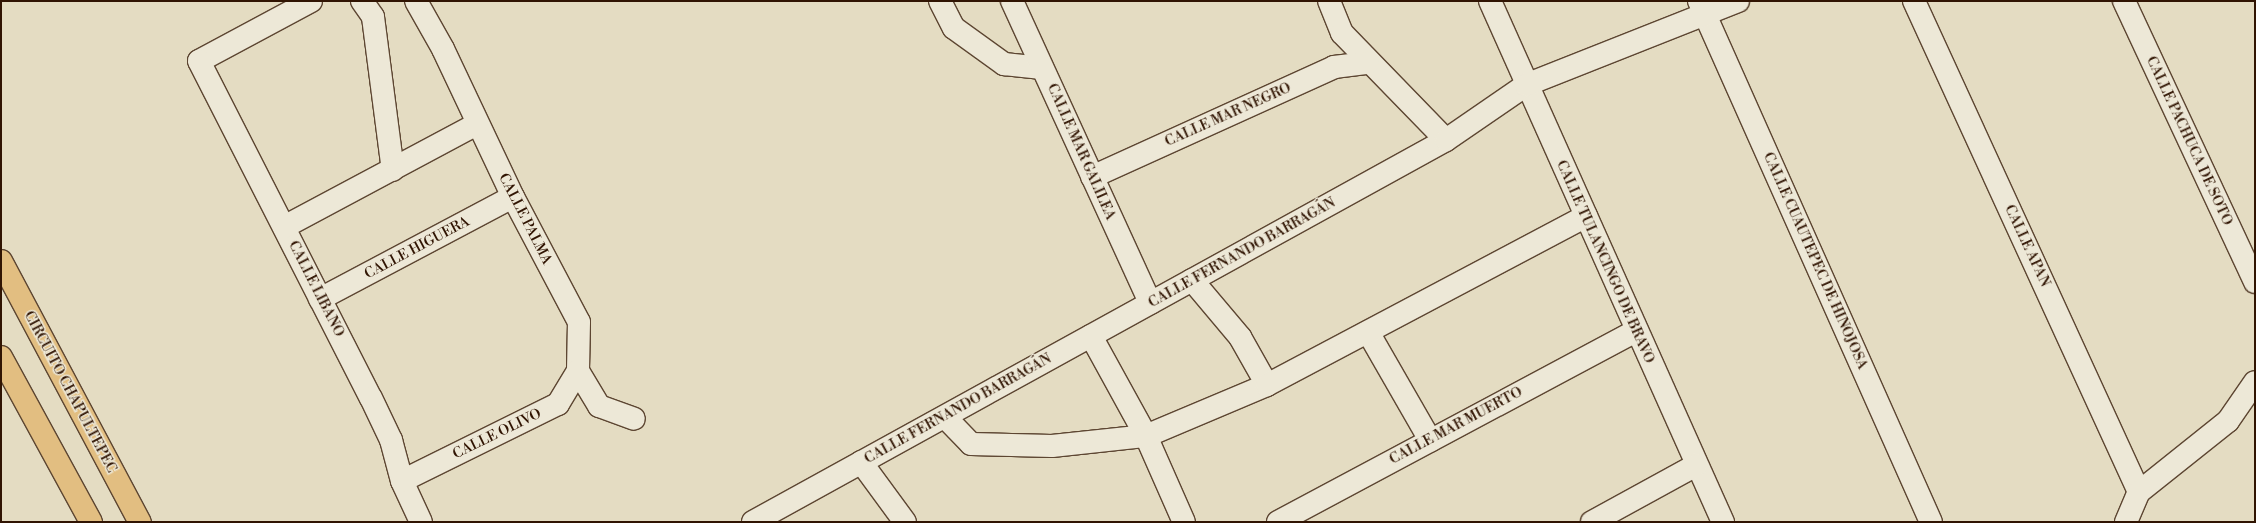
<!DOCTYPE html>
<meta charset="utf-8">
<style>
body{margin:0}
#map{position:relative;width:2256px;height:523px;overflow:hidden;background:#e4dcc2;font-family:"Libre Bodoni",serif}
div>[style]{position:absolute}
.roads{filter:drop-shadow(1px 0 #5d4632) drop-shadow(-1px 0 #5d4632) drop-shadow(0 1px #5d4632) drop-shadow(0 -1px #5d4632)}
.minor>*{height:22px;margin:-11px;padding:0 11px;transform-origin:11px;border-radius:11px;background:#ede8d7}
.major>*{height:22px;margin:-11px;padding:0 11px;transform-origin:11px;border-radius:11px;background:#e2be81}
span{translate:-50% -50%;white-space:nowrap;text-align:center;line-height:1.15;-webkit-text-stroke:3px #ede8d7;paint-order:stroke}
.street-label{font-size:14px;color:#301402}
.frame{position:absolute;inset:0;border:2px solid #301402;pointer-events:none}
</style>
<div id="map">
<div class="roads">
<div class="minor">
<div style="left:311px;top:1px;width:127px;rotate:151.8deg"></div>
<div style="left:199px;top:61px;width:378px;rotate:63deg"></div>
<div style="left:371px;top:398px;width:47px;rotate:64.5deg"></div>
<div style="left:391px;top:440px;width:42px;rotate:75deg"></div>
<div style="left:402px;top:481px;width:45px;rotate:65.1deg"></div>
<div style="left:362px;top:1px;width:19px;rotate:55deg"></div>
<div style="left:373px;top:17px;width:154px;rotate:82.6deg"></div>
<div style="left:416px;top:1px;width:55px;rotate:60.6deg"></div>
<div style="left:443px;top:49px;width:164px;rotate:64.7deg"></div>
<div style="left:513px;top:197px;width:141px;rotate:62.2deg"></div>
<div style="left:579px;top:322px;width:49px;rotate:91.2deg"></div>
<div style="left:578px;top:371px;width:41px;rotate:59deg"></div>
<div style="left:599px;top:406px;width:37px;rotate:20deg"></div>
<div style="left:940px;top:1px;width:30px;rotate:63deg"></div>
<div style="left:954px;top:28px;width:62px;rotate:35.8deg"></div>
<div style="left:1004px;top:64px;width:38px;rotate:6deg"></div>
<div style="left:1012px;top:1px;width:332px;rotate:65.4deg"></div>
<div style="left:1329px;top:1px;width:35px;rotate:68deg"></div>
<div style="left:1342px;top:33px;width:149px;rotate:45.8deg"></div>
<div style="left:1490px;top:1px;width:571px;rotate:65.91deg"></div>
<div style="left:1699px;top:1px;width:570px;rotate:66deg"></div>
<div style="left:1914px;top:1px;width:540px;rotate:65.38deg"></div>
<div style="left:2124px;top:1px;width:310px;rotate:65deg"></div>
<div style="left:1092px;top:177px;width:266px;rotate:-24.4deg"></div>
<div style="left:1334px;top:67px;width:34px;rotate:-7deg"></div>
<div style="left:284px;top:227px;width:219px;rotate:-28.1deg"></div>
<div style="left:1192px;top:280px;width:75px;rotate:49.9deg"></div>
<div style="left:1240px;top:337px;width:55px;rotate:60.6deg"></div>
<div style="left:320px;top:299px;width:218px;rotate:-27.9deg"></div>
<div style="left:1368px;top:332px;width:125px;rotate:60.1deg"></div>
<div style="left:1091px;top:336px;width:114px;rotate:61.2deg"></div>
<div style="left:1146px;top:436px;width:94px;rotate:66.2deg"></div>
<div style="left:945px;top:417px;width:37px;rotate:46deg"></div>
<div style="left:971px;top:444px;width:81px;rotate:1.4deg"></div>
<div style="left:1052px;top:446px;width:95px;rotate:-6.1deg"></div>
<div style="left:1146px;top:436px;width:131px;rotate:-22.9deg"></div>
<div style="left:1267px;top:385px;width:361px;rotate:-27.9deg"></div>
<div style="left:861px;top:462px;width:74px;rotate:53.7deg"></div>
<div style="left:402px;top:481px;width:174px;rotate:-26.3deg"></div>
<div style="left:558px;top:404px;width:39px;rotate:-59deg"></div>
<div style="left:753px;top:522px;width:791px;rotate:-28.86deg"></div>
<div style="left:1446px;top:140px;width:97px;rotate:-34.5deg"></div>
<div style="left:1526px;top:85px;width:228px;rotate:-21.6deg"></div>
<div style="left:1278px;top:522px;width:405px;rotate:-28.1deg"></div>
<div style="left:1592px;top:522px;width:119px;rotate:-28.7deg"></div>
<div style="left:2126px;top:522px;width:33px;rotate:-67deg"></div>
<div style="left:2139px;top:492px;width:114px;rotate:-38.6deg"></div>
<div style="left:2228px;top:421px;width:47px;rotate:-55.3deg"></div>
</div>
<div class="major">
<div style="left:1px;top:261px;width:296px;rotate:62deg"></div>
<div style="left:1px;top:357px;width:188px;rotate:61.4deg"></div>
</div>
</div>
<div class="street-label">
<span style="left:1228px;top:115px;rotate:-24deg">CALLE MAR NEGRO</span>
<span style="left:2189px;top:141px;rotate:65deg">CALLE PACHUCA DE SOTO</span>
<span style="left:1081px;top:152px;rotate:66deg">CALLE MAR GALILEA</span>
<span style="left:525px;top:219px;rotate:63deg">CALLE PALMA</span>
<span style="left:2027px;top:246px;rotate:65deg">CALLE APAN</span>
<span style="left:417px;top:248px;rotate:-28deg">CALLE HIGUERA</span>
<span style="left:1242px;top:253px;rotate:-29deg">CALLE FERNANDO BARRAGÁN</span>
<span style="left:1815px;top:261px;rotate:66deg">CALLE CUAUTEPEC DE HINOJOSA</span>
<span style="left:1605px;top:262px;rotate:66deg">CALLE TULANCINGO DE BRAVO</span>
<span style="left:316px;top:289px;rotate:63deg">CALLE LIBANO</span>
<span style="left:70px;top:392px;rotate:62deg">CIRCUITO CHAPULTEPEC</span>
<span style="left:958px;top:409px;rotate:-29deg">CALLE FERNANDO BARRAGÁN</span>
<span style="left:1456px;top:426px;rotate:-28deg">CALLE MAR MUERTO</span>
<span style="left:497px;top:434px;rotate:-26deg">CALLE OLIVO</span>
</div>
<div class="frame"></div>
</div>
